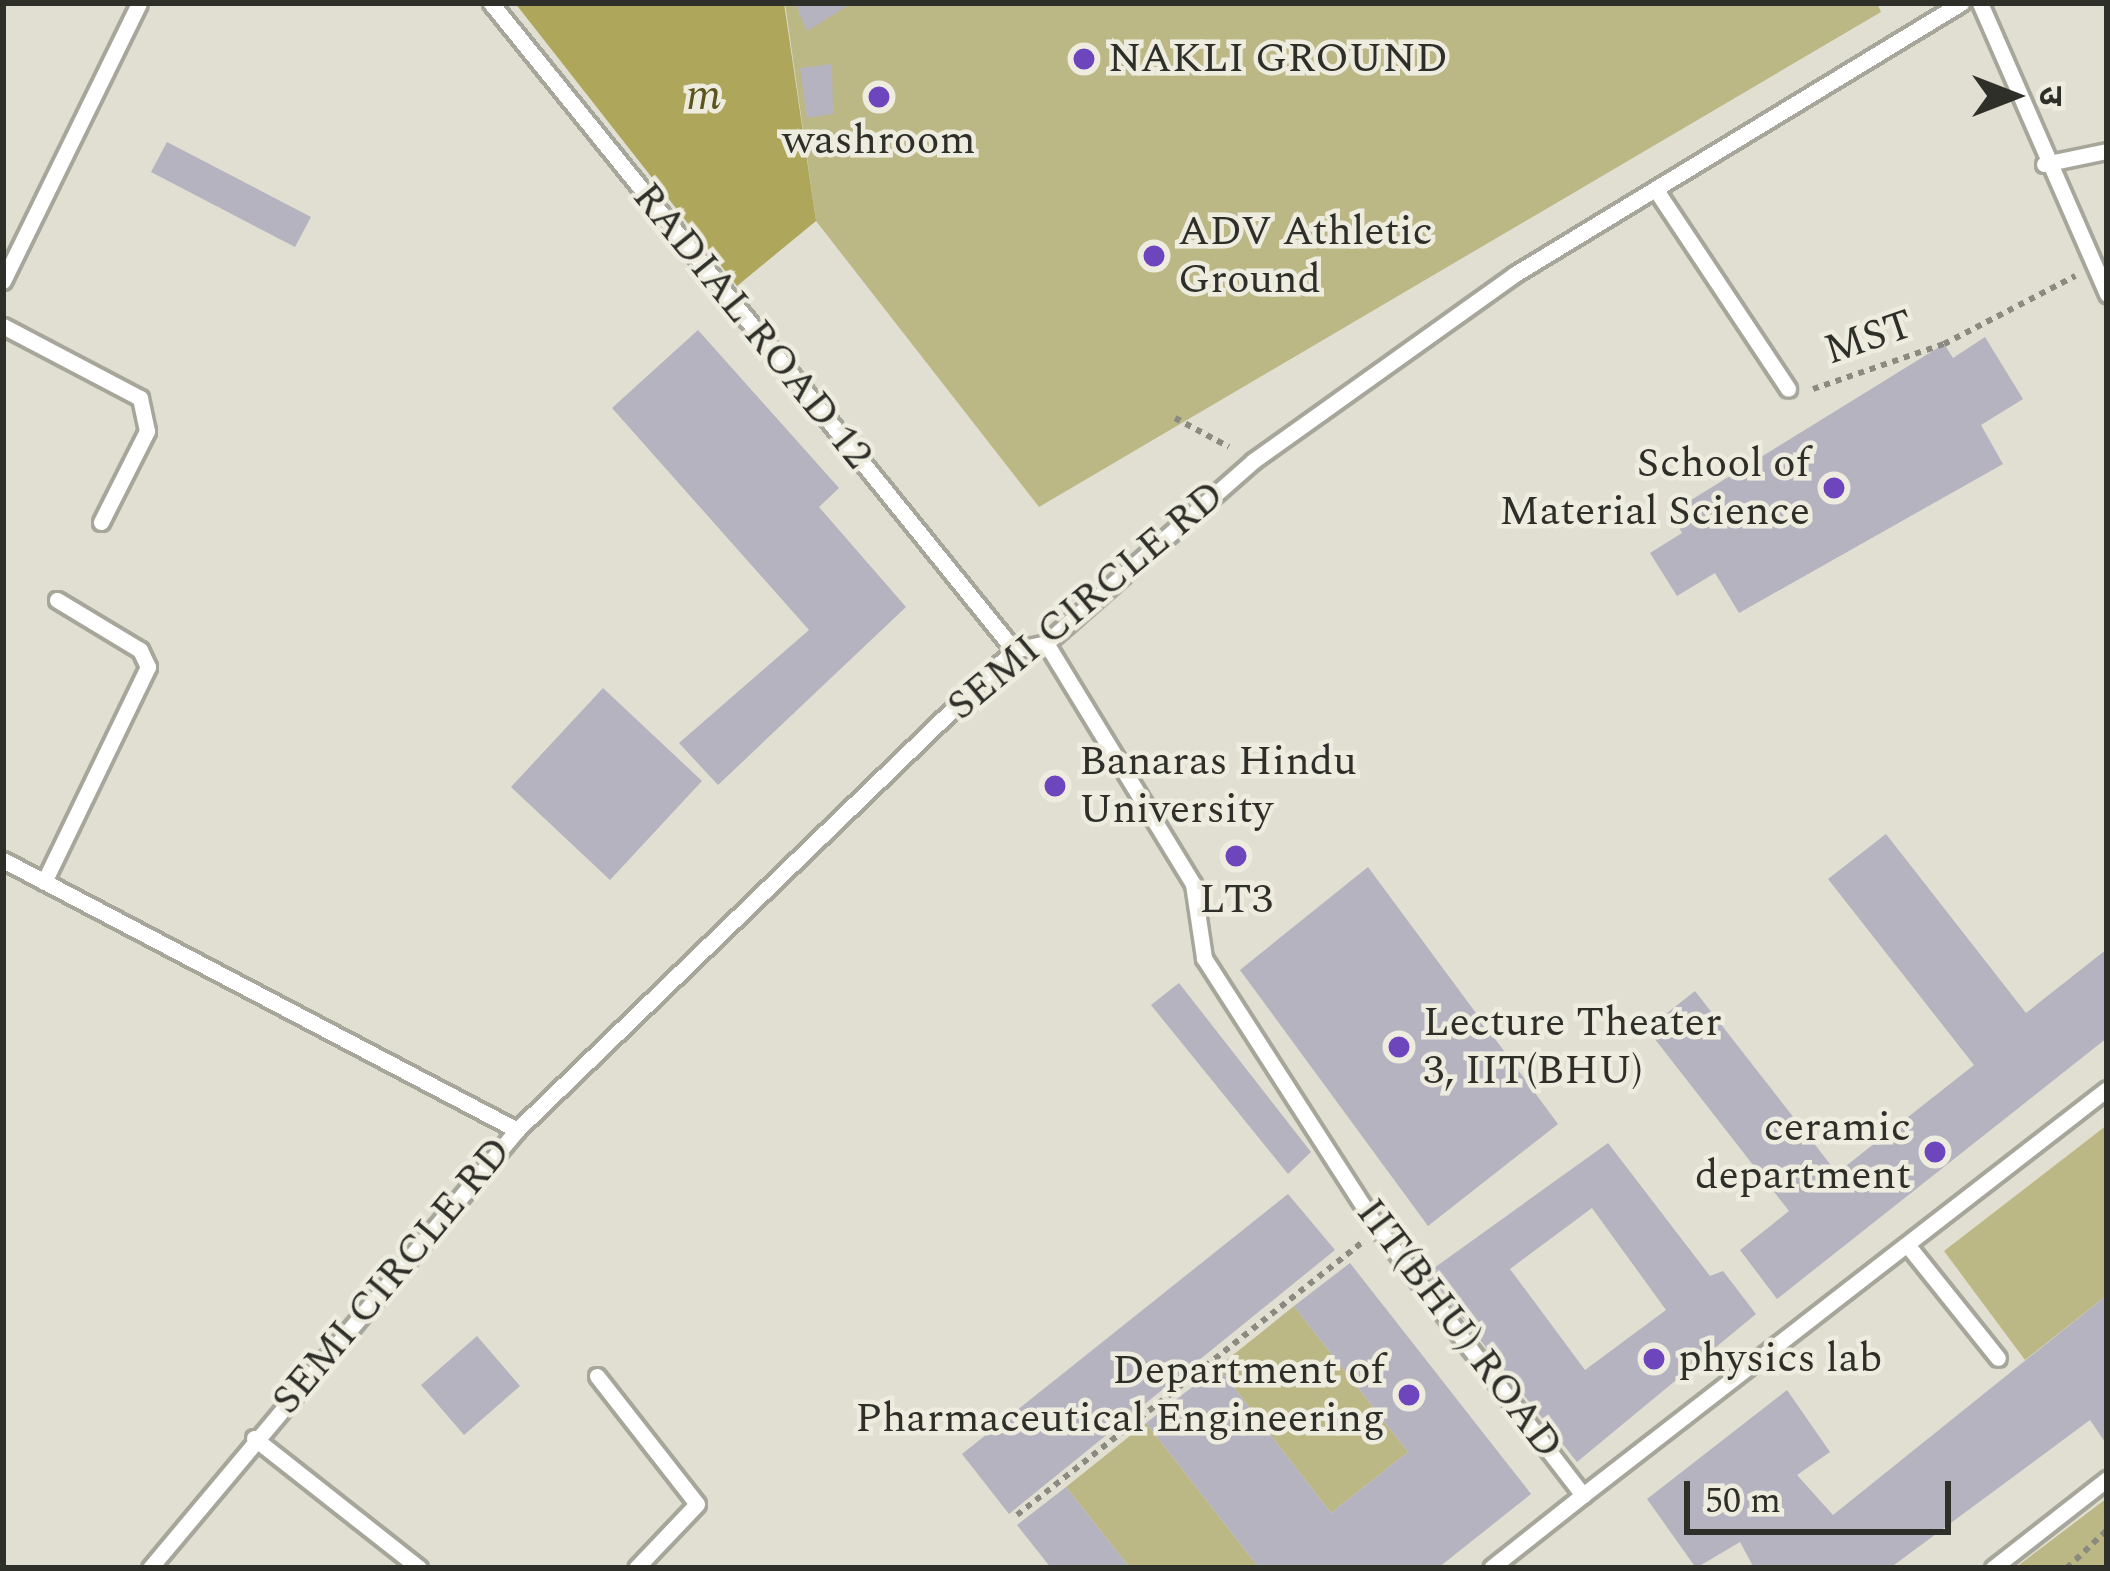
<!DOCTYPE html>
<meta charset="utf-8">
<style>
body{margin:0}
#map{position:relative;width:2110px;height:1571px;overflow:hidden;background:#e0dfd2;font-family:Spectral,"Noto Sans Devanagari",serif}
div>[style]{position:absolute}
.green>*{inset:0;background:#bcb886}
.water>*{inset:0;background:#aea65b}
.building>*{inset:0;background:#b5b3bf}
.path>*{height:6px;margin-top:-3px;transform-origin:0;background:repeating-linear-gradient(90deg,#8a8a80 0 6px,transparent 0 12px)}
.roads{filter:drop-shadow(3px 0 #a6a69a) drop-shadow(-3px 0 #a6a69a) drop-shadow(0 3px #a6a69a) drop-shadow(0 -3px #a6a69a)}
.lane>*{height:15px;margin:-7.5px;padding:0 7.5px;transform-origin:7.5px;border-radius:7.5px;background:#fff}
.dots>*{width:33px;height:33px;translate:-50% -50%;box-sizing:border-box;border:6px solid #edecdf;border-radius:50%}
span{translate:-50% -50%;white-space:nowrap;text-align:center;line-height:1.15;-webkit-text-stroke:9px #edecdf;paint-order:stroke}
.poi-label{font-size:42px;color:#2f2f2a}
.left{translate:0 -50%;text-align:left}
.right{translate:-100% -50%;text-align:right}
.street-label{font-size:42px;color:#2f2f2a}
.water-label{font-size:45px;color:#5b561d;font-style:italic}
.frame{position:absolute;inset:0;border:6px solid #2f2f2a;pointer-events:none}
.north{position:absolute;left:1954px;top:36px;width:120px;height:120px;-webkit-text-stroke:9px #edecdf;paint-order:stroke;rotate:90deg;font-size:33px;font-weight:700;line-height:48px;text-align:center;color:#2f2f2a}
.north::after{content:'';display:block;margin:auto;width:42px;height:54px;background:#2f2f2a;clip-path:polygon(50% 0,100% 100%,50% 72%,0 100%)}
.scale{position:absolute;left:1684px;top:1481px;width:267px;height:54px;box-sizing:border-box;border:6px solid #2f2f2a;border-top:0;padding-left:15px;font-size:36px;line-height:42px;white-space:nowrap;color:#2f2f2a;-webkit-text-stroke:9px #edecdf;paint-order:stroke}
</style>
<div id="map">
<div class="green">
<div style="clip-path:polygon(785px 3px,1877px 3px,1881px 12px,1039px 507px,816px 221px)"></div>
<div style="clip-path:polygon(2107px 1125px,2107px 1295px,2025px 1360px,1944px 1251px)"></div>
<div style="clip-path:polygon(1294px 1306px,1408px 1452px,1331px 1513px,1218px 1367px)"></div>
<div style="clip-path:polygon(1146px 1423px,1259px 1568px,1130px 1568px,1066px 1487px)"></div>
<div style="clip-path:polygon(2107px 1498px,2107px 1568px,2015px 1568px)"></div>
</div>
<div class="water">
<div style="clip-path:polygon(515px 3px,784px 3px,816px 221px,737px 286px)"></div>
</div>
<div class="building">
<div style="clip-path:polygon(795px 3px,852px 3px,807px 31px)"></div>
<div style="clip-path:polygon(832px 64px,833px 114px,807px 118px,800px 68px)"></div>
<div style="clip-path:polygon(167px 142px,311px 217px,295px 247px,151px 172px)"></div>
<div style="clip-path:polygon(698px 330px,839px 488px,819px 507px,906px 607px,718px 785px,679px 743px,809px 630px,612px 408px)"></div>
<div style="clip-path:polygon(1985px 337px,2023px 399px,1981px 425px,2003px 464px,1739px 613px,1715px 573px,1677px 596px,1650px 553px,1682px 533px,1670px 513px,1944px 344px,1953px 358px)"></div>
<div style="clip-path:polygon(603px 688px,702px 781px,610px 880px,511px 787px)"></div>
<div style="clip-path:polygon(1886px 834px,2026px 1013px,2107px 949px,2107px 1038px,1777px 1299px,1740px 1250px,1789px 1211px,1647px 1029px,1695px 991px,1837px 1173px,1974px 1065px,1828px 879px)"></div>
<div style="clip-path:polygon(1368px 867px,1558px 1124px,1428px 1226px,1240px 970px)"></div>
<div style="clip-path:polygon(1179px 983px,1311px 1152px,1288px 1174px,1151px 1005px)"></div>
<div style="clip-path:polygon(evenodd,1608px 1143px,1710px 1276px,1723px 1271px,1756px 1314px,1577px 1462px,1427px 1273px,1608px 1143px,1592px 1208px,1666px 1310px,1585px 1370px,1510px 1269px,1592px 1208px)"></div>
<div style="clip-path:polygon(1288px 1194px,1335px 1250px,1009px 1514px,962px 1454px)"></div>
<div style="clip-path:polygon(1350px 1263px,1531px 1494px,1438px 1568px,1259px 1568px,1146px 1423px,1218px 1367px,1331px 1513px,1408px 1452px,1294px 1306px)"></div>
<div style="clip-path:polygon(2107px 1295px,2107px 1445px,2090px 1420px,1890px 1568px,1754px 1568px,1740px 1542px,1696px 1568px,1647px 1499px,1787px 1390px,1830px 1452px,1797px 1475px,1833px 1515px)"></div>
<div style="clip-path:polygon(477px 1336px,520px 1386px,464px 1435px,421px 1385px)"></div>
<div style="clip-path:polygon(1066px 1487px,1130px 1568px,1051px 1568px,1017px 1525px)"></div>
</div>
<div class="path">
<div style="left:1813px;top:389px;width:139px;rotate:-19deg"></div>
<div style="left:1944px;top:344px;width:148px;rotate:-27.4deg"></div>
<div style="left:1175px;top:418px;width:61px;rotate:28.2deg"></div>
<div style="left:1017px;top:1515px;width:439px;rotate:-38.3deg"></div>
<div style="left:2067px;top:1568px;width:55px;rotate:-43.5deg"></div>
</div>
<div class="roads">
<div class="lane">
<div style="left:491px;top:3px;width:832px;rotate:51.05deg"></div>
<div style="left:1980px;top:3px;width:318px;rotate:66.4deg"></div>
<div style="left:2044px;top:164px;width:64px;rotate:-11.7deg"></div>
<div style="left:1658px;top:193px;width:235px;rotate:56.4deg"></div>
<div style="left:3px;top:281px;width:309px;rotate:-63.9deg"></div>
<div style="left:3px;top:326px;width:155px;rotate:27.7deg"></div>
<div style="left:140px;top:398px;width:34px;rotate:78deg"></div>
<div style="left:147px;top:431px;width:102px;rotate:116.8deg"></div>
<div style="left:1046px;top:643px;width:282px;rotate:58.6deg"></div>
<div style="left:1193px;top:884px;width:75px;rotate:81.5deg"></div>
<div style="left:1204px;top:958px;width:322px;rotate:57.3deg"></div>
<div style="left:1378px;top:1229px;width:336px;rotate:52.4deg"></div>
<div style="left:1583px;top:1495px;width:117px;rotate:141.6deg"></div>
<div style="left:3px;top:860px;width:581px;rotate:27.71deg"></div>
<div style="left:44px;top:882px;width:239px;rotate:-64.2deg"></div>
<div style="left:148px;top:667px;width:19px;rotate:-115deg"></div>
<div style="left:140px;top:650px;width:97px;rotate:-148.9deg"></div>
<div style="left:1909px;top:1247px;width:142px;rotate:51.3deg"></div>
<div style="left:597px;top:1376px;width:162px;rotate:52deg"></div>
<div style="left:697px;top:1504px;width:88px;rotate:133.6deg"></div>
<div style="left:254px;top:1438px;width:210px;rotate:38.2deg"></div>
<div style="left:1583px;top:1495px;width:663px;rotate:-37.77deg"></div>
<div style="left:150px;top:1568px;width:571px;rotate:-50.04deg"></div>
<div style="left:517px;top:1130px;width:691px;rotate:-44deg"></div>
<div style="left:1014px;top:650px;width:33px;rotate:-12deg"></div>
<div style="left:1046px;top:643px;width:276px;rotate:-41.3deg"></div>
<div style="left:1253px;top:461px;width:322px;rotate:-35.5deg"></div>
<div style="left:1515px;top:274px;width:522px;rotate:-31.28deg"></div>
<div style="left:1993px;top:1568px;width:145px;rotate:-38deg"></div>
</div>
</div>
<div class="dots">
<div style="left:1084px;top:59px;background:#6d46be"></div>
<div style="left:879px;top:97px;background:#6d46be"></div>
<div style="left:1154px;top:256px;background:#6d46be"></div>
<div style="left:1834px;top:488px;background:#6d46be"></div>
<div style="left:1055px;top:786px;background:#6d46be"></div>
<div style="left:1236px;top:856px;background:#6d46be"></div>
<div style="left:1399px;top:1047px;background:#6d46be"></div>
<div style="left:1935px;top:1152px;background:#6d46be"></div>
<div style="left:1654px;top:1359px;background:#6d46be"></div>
<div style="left:1409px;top:1395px;background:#6d46be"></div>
</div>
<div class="poi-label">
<span class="left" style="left:1108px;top:59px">NAKLI GROUND</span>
<span style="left:879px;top:141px">washroom</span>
<span class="left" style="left:1178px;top:256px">ADV Athletic<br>Ground</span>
<span class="right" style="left:1810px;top:488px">School of<br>Material Science</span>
<span class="left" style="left:1079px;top:786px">Banaras Hindu<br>University</span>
<span style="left:1236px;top:900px">LT3</span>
<span class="left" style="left:1423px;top:1047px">Lecture Theater<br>3, IIT(BHU)</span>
<span class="right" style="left:1911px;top:1152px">ceramic<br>department</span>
<span class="left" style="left:1678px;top:1359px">physics lab</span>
<span class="right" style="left:1385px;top:1395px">Department of<br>Pharmaceutical Engineering</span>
</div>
<div class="street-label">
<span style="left:752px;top:326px;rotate:51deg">RADIAL ROAD 12</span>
<span style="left:1869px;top:338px;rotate:-19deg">MST</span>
<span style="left:1086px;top:601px;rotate:-40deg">SEMI CIRCLE RD</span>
<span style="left:392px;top:1276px;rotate:-50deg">SEMI CIRCLE RD</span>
<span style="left:1459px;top:1329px;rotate:53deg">IIT(BHU) ROAD</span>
</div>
<div class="water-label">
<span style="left:704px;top:96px">m</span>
</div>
<div class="frame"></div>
<div class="north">उ</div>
<div class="scale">50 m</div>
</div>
